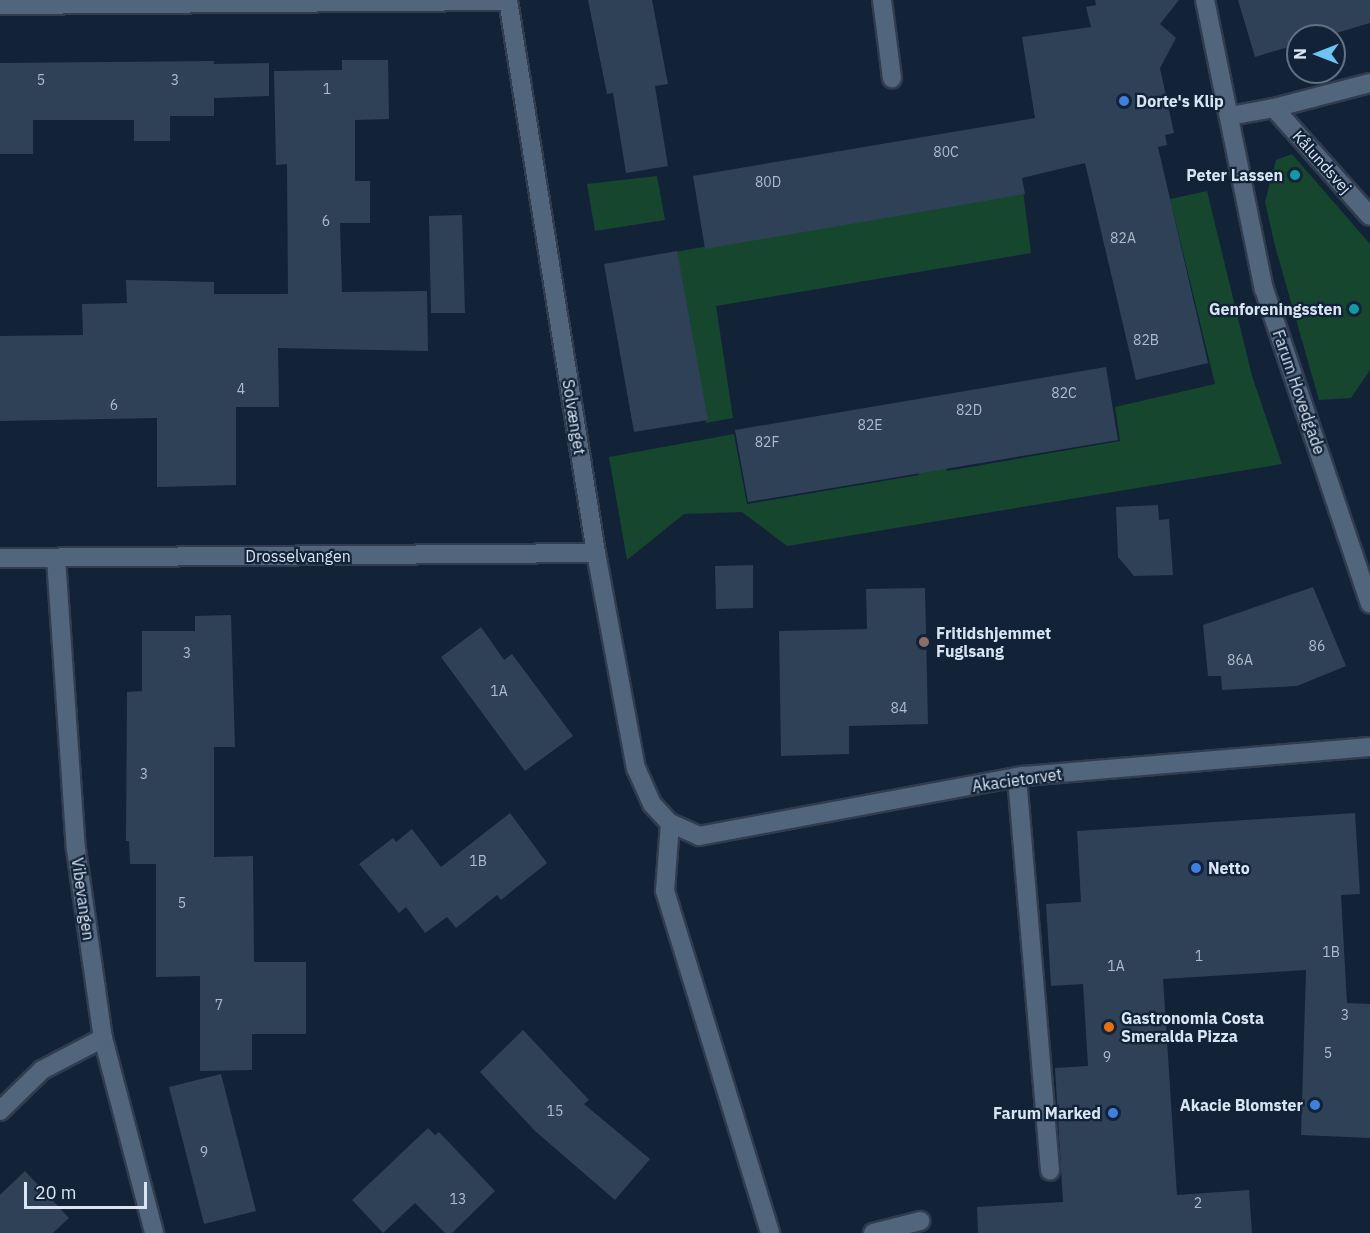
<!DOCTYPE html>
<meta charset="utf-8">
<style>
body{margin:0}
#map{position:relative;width:1370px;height:1233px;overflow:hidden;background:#122338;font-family:"IBM Plex Sans",sans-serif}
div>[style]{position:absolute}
.green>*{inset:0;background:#16462e}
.building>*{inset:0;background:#2e4157}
.roads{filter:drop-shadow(2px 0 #313c4e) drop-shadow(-2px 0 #313c4e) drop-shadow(0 2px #313c4e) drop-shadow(0 -2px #313c4e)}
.minor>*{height:18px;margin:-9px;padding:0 9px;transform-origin:9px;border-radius:9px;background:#51657d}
.dots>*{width:16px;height:16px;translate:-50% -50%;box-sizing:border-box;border:3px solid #122338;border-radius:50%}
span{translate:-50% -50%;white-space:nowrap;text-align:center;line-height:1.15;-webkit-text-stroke:4.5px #122338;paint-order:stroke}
.number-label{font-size:14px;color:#aebccc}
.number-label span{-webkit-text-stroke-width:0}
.poi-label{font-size:16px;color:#d9e5f3;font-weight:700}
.left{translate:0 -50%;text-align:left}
.right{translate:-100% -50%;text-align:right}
.street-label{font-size:16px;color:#d9e5f3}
.north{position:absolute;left:1286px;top:24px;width:60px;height:60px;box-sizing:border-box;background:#122338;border:2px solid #627183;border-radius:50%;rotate:270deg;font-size:16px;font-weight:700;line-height:24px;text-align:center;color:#d9e5f3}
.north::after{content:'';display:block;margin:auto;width:21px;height:27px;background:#6fc2f4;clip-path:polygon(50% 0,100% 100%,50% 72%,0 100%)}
.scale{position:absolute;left:24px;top:1182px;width:123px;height:27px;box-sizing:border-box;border:3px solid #d9e5f3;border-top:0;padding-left:8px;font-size:18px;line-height:21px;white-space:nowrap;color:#d9e5f3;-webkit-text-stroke:4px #122338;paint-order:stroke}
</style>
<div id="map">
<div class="green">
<div style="clip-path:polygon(1292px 154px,1370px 244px,1370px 370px,1351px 398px,1319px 400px,1275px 246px,1265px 202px,1276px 160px)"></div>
<div style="clip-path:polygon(657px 176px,665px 220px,595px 231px,587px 184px)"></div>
<div style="clip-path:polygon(1023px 190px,1031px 253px,716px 306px,733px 418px,706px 423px,675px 252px)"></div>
<div style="clip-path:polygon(1207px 191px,1252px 376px,1282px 464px,787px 546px,742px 512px,684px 514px,627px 560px,609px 457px,734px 434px,747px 504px,919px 475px,914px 446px,942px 442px,947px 471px,1120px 441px,1115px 407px,1215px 384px,1170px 199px)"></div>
</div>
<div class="building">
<div style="clip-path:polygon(588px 0,652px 0,668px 84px,655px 86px,668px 166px,626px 173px,613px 93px,607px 94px)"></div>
<div style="clip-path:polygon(1095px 0,1179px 0,1160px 24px,1176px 38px,1160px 68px,1174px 133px,1165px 135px,1167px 145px,1158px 147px,1208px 363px,1136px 380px,1085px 163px,1022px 178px,1025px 194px,705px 249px,693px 176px,1035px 118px,1022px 37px,1091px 27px,1086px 7px,1096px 5px)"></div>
<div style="clip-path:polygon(1238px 0,1370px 0,1370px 23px,1326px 36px,1298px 36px,1298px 44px,1255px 57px)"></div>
<div style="clip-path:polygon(342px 60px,388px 60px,389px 119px,355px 120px,355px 181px,370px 181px,370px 223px,340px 223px,342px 292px,427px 291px,428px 351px,278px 348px,279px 407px,236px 407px,236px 485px,157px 487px,157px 418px,0 421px,0 336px,83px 335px,82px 304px,127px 303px,126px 280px,214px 282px,214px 294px,288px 294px,287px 164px,276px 165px,274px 71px,342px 70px)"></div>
<div style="clip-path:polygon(214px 61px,214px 64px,269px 63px,269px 96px,214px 98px,214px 116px,170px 116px,170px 141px,134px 141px,134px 120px,33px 120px,33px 154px,0 154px,0 63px)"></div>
<div style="clip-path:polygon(462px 215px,465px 313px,431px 313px,429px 216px)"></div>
<div style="clip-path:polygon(677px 251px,708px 420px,634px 432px,604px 264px)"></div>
<div style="clip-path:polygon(1106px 367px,1118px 440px,748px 502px,735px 430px)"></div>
<div style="clip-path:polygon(1158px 505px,1159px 520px,1169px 519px,1173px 575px,1134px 576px,1118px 557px,1116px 507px)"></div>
<div style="clip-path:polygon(753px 565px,753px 608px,716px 609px,715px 566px)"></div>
<div style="clip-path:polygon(1313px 587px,1346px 666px,1297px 686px,1222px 690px,1221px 676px,1208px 676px,1203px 625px)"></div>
<div style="clip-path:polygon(925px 588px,928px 724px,849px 726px,849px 754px,781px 756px,779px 631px,867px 629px,866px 589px)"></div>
<div style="clip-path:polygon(231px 615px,235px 747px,214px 747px,214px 857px,253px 856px,254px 962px,306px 962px,306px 1034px,252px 1034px,252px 1070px,200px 1071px,200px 976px,156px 977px,156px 864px,130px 864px,129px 841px,126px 841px,127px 692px,142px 691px,142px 631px,195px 631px,195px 616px)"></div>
<div style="clip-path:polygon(481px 627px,504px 660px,512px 654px,573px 736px,525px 771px,441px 657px)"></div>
<div style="clip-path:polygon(510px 813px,547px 863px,501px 900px,497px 895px,456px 928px,447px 917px,425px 933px,406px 907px,399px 913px,359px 864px,393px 838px,396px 842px,412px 829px,441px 867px)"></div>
<div style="clip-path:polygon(1355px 813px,1360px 894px,1341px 895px,1347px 1003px,1370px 1004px,1370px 1138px,1301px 1135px,1306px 970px,1163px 979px,1177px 1195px,1249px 1190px,1252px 1233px,978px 1233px,977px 1207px,1063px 1202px,1055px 1068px,1088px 1066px,1083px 984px,1051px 986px,1046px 904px,1081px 902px,1077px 831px)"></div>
<div style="clip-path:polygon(523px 1030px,589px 1100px,584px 1104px,650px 1159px,615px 1200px,535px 1131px,480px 1072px)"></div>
<div style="clip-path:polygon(221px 1074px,256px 1211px,204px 1224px,169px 1087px)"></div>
<div style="clip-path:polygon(428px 1128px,435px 1135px,439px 1132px,495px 1191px,452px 1233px,445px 1233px,415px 1203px,383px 1233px,352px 1200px)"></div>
<div style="clip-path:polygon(25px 1171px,69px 1218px,53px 1233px,0 1233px,0 1195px)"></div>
</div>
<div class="roads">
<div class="minor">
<div style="left:508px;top:0;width:560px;rotate:80.96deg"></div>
<div style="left:596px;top:553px;width:219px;rotate:79.5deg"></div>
<div style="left:636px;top:768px;width:39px;rotate:66deg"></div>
<div style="left:652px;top:804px;width:26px;rotate:47deg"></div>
<div style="left:670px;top:823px;width:32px;rotate:24deg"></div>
<div style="left:699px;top:836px;width:330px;rotate:-10.5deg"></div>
<div style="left:1024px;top:776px;width:347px;rotate:-4.8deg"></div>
<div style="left:882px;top:0;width:79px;rotate:82.7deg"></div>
<div style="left:1205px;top:0;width:295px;rotate:78.5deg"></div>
<div style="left:1264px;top:289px;width:332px;rotate:71.4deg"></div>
<div style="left:0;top:5px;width:508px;rotate:-0.45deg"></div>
<div style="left:1274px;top:108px;width:99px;rotate:-14.6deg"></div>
<div style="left:1230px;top:116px;width:45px;rotate:-10.3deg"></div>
<div style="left:1274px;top:108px;width:144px;rotate:48.4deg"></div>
<div style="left:0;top:558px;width:596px;rotate:-0.48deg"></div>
<div style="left:56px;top:558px;width:292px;rotate:86.1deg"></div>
<div style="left:76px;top:849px;width:191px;rotate:81.9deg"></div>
<div style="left:103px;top:1038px;width:202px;rotate:75.3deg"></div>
<div style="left:1017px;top:777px;width:395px;rotate:85.2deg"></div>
<div style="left:670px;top:823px;width:68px;rotate:94.2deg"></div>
<div style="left:665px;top:891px;width:358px;rotate:72.9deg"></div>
<div style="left:0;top:1111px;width:59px;rotate:-44.3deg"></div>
<div style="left:42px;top:1070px;width:69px;rotate:-27.7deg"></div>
<div style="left:873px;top:1233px;width:49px;rotate:-14.3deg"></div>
</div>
</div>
<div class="dots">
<div style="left:1124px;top:101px;background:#3f7fe0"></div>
<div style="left:1295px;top:175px;background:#0f9aa8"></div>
<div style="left:1354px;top:309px;background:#0f9aa8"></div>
<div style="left:924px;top:642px;background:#8d6e63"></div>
<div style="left:1196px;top:868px;background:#3f7fe0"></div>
<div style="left:1109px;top:1027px;background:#e8710a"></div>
<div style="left:1315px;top:1105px;background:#3f7fe0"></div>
<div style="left:1113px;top:1113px;background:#3f7fe0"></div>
</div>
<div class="number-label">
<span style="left:41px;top:80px">5</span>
<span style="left:175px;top:80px">3</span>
<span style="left:327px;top:89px">1</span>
<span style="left:946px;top:152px">80C</span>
<span style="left:768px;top:182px">80D</span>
<span style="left:326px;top:221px">6</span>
<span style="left:1123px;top:238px">82A</span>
<span style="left:1146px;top:340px">82B</span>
<span style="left:241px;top:389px">4</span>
<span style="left:1064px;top:393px">82C</span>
<span style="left:114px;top:405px">6</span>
<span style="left:969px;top:410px">82D</span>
<span style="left:870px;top:425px">82E</span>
<span style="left:767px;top:442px">82F</span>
<span style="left:1317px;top:646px">86</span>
<span style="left:187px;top:653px">3</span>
<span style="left:1240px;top:660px">86A</span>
<span style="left:499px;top:691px">1A</span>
<span style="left:899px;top:708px">84</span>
<span style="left:144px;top:774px">3</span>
<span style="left:478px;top:861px">1B</span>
<span style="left:182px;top:903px">5</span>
<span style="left:1331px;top:952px">1B</span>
<span style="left:1199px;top:956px">1</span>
<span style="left:1116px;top:966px">1A</span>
<span style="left:219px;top:1005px">7</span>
<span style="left:1345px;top:1015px">3</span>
<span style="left:1328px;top:1053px">5</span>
<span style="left:1107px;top:1057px">9</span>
<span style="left:555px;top:1111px">15</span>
<span style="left:204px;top:1152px">9</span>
<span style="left:458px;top:1199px">13</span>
<span style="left:1198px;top:1203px">2</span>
</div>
<div class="poi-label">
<span class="left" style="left:1136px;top:101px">Dorte's Klip</span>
<span class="right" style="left:1283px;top:175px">Peter Lassen</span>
<span class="right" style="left:1342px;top:309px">Genforeningssten</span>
<span class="left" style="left:936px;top:642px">Fritidshjemmet<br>Fuglsang</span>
<span class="left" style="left:1208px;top:868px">Netto</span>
<span class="left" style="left:1121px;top:1027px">Gastronomia Costa<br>Smeralda Pizza</span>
<span class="right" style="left:1303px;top:1105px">Akacie Blomster</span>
<span class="right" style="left:1101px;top:1113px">Farum Marked</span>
</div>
<div class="street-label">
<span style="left:1322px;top:162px;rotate:48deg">Kålundsvej</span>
<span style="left:1299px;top:392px;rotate:71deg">Farum Hovedgade</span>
<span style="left:574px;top:417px;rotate:81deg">Solvænget</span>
<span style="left:298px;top:556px">Drosselvangen</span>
<span style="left:1017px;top:780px;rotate:-8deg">Akacietorvet</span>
<span style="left:83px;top:899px;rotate:82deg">Vibevangen</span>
</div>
<div class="north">N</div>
<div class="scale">20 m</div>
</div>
